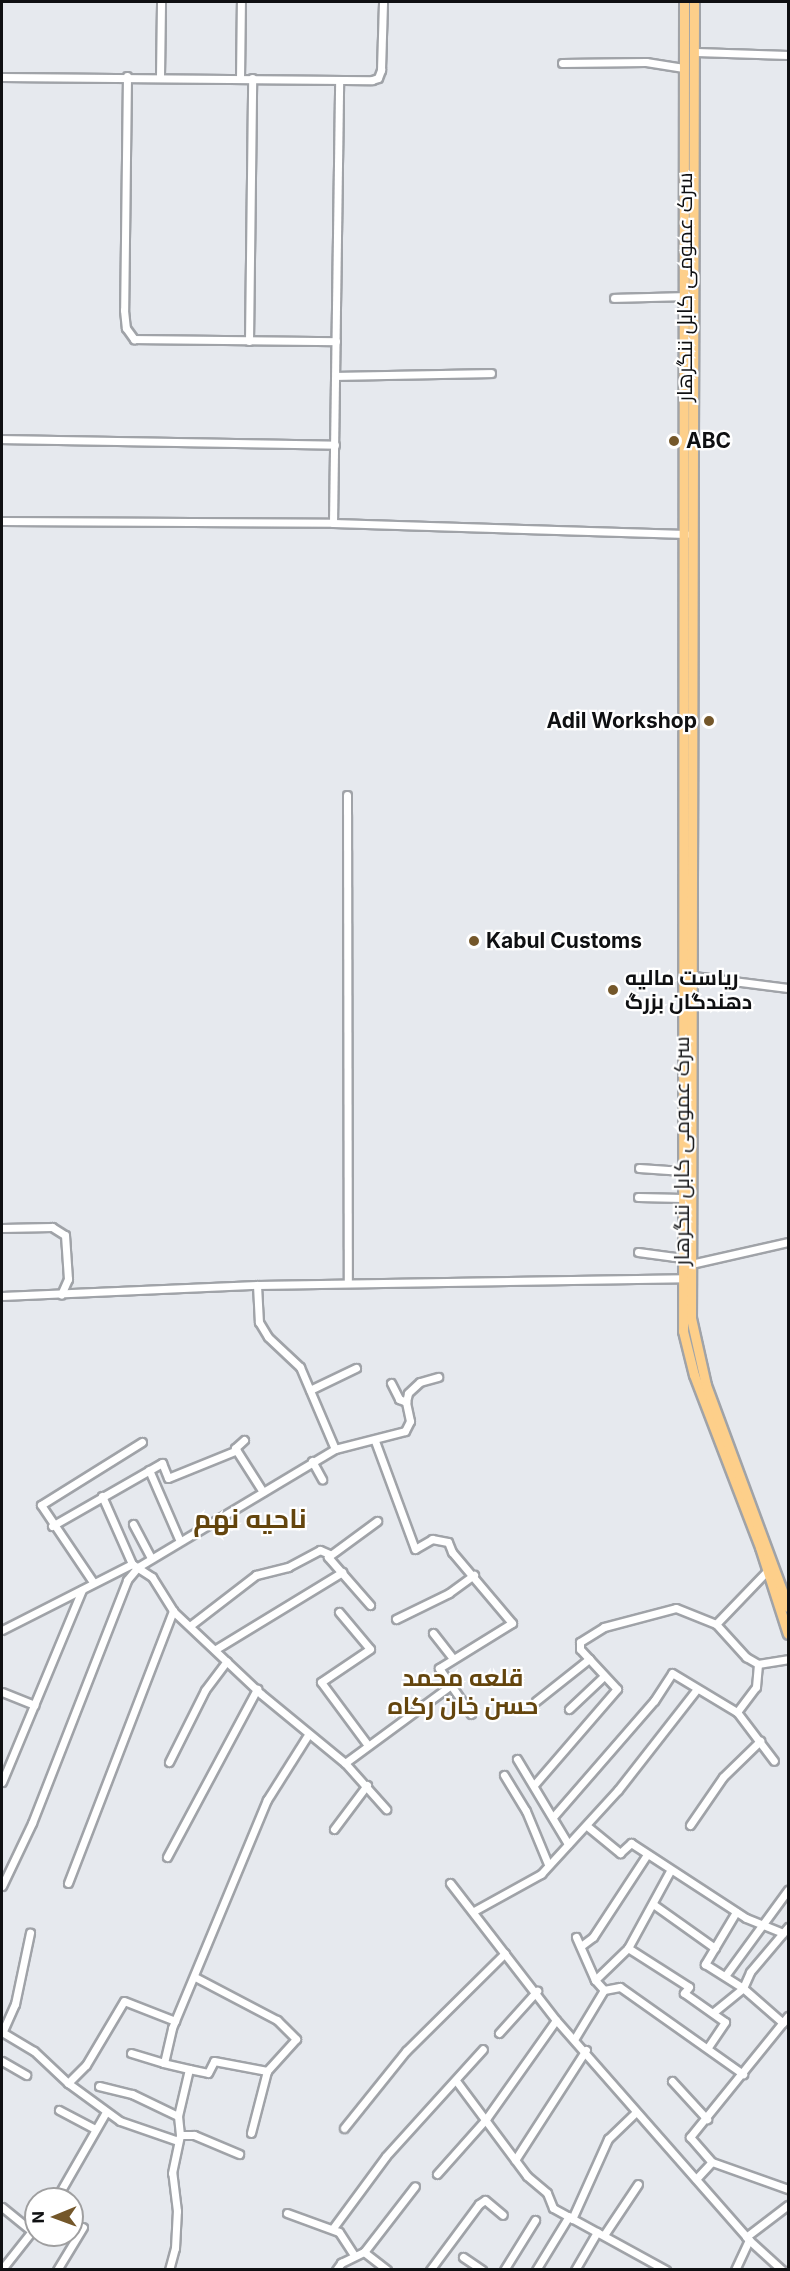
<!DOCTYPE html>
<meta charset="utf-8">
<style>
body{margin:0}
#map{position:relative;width:790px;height:2271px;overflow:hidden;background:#e6e9ee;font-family:Inter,Cairo,sans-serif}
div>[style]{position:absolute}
.roads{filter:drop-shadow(2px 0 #a0a3a8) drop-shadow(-2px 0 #a0a3a8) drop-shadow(0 2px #a0a3a8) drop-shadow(0 -2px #a0a3a8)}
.minor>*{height:7px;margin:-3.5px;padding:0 3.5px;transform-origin:3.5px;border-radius:3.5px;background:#fff}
.highway>*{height:9px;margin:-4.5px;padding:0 4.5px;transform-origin:4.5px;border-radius:4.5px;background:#fdcf8a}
.dots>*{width:16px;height:16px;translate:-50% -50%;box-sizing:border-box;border:3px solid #fff;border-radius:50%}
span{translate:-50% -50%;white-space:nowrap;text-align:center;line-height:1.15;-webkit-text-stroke:4.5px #fff;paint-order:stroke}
.street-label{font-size:21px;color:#0f1012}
.poi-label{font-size:21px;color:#0f1012;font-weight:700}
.left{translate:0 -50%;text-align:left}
.right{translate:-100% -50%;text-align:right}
.quarter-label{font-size:24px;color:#64450d;font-weight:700}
.district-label{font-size:27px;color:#64450d;font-weight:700}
.frame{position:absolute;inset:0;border:3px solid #0f1012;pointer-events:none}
.north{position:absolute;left:24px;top:2187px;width:60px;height:60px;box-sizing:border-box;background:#fff;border:2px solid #9f9fa0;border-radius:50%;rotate:269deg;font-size:16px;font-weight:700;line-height:24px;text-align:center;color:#0f1012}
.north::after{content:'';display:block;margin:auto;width:21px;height:27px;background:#74572a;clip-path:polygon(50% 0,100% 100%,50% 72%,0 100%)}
</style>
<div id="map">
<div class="roads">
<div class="minor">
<div style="left:696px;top:52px;width:92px;rotate:1.9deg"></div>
<div style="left:562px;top:63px;width:84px;rotate:-0.7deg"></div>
<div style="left:646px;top:62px;width:38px;rotate:9deg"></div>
<div style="left:127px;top:76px;width:234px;rotate:90.7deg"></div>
<div style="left:124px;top:310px;width:18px;rotate:84deg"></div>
<div style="left:126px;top:328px;width:14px;rotate:54deg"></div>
<div style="left:134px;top:339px;width:202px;rotate:0.6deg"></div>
<div style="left:160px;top:76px;width:74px;rotate:-89.2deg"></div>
<div style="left:2px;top:77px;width:370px;rotate:0.5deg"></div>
<div style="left:372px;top:80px;width:6px;rotate:-18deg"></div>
<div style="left:378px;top:78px;width:9px;rotate:-69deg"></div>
<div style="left:381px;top:70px;width:68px;rotate:-88.3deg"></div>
<div style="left:240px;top:79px;width:77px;rotate:-89.3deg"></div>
<div style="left:614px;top:298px;width:71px;rotate:-1.6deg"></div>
<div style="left:249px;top:341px;width:263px;rotate:-89.3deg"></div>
<div style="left:336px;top:376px;width:155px;rotate:-1.1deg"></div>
<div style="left:2px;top:439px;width:333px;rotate:1deg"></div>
<div style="left:2px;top:521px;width:331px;rotate:0.3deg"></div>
<div style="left:333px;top:523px;width:353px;rotate:1.8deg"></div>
<div style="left:333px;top:523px;width:443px;rotate:-89.2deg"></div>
<div style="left:347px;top:795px;width:488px;rotate:89.9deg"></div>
<div style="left:693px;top:976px;width:96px;rotate:7.2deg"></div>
<div style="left:639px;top:1168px;width:44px;rotate:3.9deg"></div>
<div style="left:638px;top:1197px;width:45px;rotate:1.3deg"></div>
<div style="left:2px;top:1228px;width:50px;rotate:-1.1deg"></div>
<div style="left:52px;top:1227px;width:15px;rotate:32deg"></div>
<div style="left:65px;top:1235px;width:44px;rotate:86.1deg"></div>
<div style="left:68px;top:1279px;width:17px;rotate:114deg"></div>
<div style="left:638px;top:1252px;width:45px;rotate:7.6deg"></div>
<div style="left:691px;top:1264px;width:99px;rotate:-12.8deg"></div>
<div style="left:257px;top:1285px;width:37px;rotate:87deg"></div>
<div style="left:259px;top:1322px;width:17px;rotate:59deg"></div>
<div style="left:268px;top:1337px;width:44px;rotate:43.2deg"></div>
<div style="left:300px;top:1367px;width:89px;rotate:66.9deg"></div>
<div style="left:2px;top:1296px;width:255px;rotate:-2.5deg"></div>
<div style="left:257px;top:1285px;width:428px;rotate:-0.9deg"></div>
<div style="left:391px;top:1383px;width:18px;rotate:63deg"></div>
<div style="left:399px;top:1399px;width:8px;rotate:23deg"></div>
<div style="left:310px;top:1390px;width:51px;rotate:-25.6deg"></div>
<div style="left:244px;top:1440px;width:12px;rotate:138deg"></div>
<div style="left:235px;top:1448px;width:52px;rotate:57.5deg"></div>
<div style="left:375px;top:1441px;width:115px;rotate:69.7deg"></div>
<div style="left:415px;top:1549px;width:20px;rotate:-30deg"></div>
<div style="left:432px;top:1539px;width:16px;rotate:11deg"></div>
<div style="left:448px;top:1542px;width:11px;rotate:68deg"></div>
<div style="left:452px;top:1552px;width:93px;rotate:49.8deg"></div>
<div style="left:512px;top:1623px;width:86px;rotate:148.3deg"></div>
<div style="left:439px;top:1668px;width:56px;rotate:55.2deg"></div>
<div style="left:312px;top:1461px;width:21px;rotate:61deg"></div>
<div style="left:149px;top:1470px;width:75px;rotate:66.5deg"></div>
<div style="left:102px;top:1496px;width:74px;rotate:66.2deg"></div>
<div style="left:133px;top:1524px;width:38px;rotate:62deg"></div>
<div style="left:52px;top:1526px;width:127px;rotate:-29.8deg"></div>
<div style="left:162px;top:1463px;width:16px;rotate:68deg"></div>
<div style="left:168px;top:1478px;width:74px;rotate:-22.1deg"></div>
<div style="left:93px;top:1582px;width:93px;rotate:-124deg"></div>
<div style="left:41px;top:1505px;width:119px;rotate:-32deg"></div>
<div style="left:370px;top:1605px;width:64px;rotate:-131.2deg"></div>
<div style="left:328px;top:1557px;width:61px;rotate:-36.3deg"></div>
<div style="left:339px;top:1612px;width:48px;rotate:50deg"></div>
<div style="left:370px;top:1649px;width:59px;rotate:146deg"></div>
<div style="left:321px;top:1682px;width:77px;rotate:53.4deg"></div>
<div style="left:396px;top:1619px;width:59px;rotate:-26.1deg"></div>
<div style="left:449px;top:1593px;width:31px;rotate:-36deg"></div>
<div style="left:716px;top:1624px;width:45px;rotate:47.7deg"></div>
<div style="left:746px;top:1657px;width:14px;rotate:30deg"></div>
<div style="left:758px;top:1664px;width:30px;rotate:-9deg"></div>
<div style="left:191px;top:1625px;width:82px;rotate:-37.6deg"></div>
<div style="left:256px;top:1575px;width:33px;rotate:-14deg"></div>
<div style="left:288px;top:1567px;width:36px;rotate:-28deg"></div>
<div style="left:320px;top:1550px;width:10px;rotate:24deg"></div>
<div style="left:2px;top:1630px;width:146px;rotate:-26.9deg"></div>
<div style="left:132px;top:1564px;width:24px;rotate:33deg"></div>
<div style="left:152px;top:1577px;width:40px;rotate:58deg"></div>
<div style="left:173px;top:1611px;width:121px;rotate:43.3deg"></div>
<div style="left:261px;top:1694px;width:109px;rotate:39.4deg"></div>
<div style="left:345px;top:1763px;width:62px;rotate:48.3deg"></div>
<div style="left:433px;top:1633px;width:31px;rotate:52deg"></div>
<div style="left:216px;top:1649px;width:148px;rotate:-31.4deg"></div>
<div style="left:2px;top:1692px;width:35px;rotate:22deg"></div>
<div style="left:536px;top:1701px;width:68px;rotate:-38.4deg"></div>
<div style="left:569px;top:1709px;width:47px;rotate:-43.3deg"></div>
<div style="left:737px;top:1712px;width:31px;rotate:-53deg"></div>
<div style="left:756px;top:1687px;width:23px;rotate:-85deg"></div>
<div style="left:517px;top:1759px;width:99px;rotate:59deg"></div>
<div style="left:169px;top:1762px;width:80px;rotate:-63.4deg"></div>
<div style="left:205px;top:1690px;width:36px;rotate:-53deg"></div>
<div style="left:345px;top:1763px;width:130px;rotate:-36.3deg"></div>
<div style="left:504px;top:1775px;width:42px;rotate:58.6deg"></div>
<div style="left:526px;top:1811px;width:57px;rotate:67.5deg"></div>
<div style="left:2px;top:1782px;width:208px;rotate:-67.4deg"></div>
<div style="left:534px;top:1785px;width:127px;rotate:-49.2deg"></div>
<div style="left:617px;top:1689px;width:54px;rotate:-132.8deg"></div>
<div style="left:580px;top:1649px;width:7px;rotate:-90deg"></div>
<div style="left:580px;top:1642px;width:28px;rotate:-32deg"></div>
<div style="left:604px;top:1627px;width:74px;rotate:-14.8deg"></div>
<div style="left:676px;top:1608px;width:43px;rotate:21.8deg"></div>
<div style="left:716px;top:1624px;width:72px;rotate:-46.1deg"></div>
<div style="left:553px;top:1817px;width:154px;rotate:-49deg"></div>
<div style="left:654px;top:1701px;width:33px;rotate:-57deg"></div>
<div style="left:672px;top:1673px;width:76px;rotate:31deg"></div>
<div style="left:737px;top:1712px;width:61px;rotate:52.9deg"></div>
<div style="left:690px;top:1825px;width:58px;rotate:-55.5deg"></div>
<div style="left:723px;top:1777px;width:52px;rotate:-44.2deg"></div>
<div style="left:587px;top:1826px;width:43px;rotate:39.3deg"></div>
<div style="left:620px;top:1853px;width:15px;rotate:-42deg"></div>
<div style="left:631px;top:1843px;width:137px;rotate:33.1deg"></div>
<div style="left:746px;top:1918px;width:40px;rotate:22deg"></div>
<div style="left:334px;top:1829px;width:55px;rotate:-53.1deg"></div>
<div style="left:167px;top:1857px;width:191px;rotate:-61.8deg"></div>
<div style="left:68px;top:1883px;width:292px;rotate:-68.9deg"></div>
<div style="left:450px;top:1883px;width:173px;rotate:52.3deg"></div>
<div style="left:556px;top:2020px;width:293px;rotate:48.7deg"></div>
<div style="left:749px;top:2240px;width:45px;rotate:42.3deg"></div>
<div style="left:2px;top:1886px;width:70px;rotate:-64.5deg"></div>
<div style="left:32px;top:1823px;width:261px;rotate:-68.6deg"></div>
<div style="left:127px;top:1580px;width:17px;rotate:-50deg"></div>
<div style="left:138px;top:1567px;width:230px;rotate:-30.9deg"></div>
<div style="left:335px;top:1449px;width:72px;rotate:-14.4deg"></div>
<div style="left:405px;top:1431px;width:11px;rotate:-63deg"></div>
<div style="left:410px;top:1421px;width:19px;rotate:-102deg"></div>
<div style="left:406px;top:1402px;width:9px;rotate:-77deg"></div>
<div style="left:408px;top:1393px;width:16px;rotate:-43deg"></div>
<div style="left:420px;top:1382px;width:19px;rotate:-16deg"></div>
<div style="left:653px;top:1904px;width:76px;rotate:35.4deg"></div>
<div style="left:474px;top:1911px;width:77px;rotate:-28.9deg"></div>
<div style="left:541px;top:1874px;width:114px;rotate:-47.5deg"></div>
<div style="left:618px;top:1790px;width:128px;rotate:-52deg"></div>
<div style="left:736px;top:1912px;width:61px;rotate:120.8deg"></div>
<div style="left:705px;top:1964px;width:45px;rotate:32.3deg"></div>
<div style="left:743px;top:1988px;width:53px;rotate:41.2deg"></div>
<div style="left:576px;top:1937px;width:47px;rotate:66.2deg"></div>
<div style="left:595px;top:1980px;width:13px;rotate:48deg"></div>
<div style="left:581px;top:1946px;width:15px;rotate:-37deg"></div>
<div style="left:593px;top:1937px;width:97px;rotate:-56.8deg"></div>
<div style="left:628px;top:1948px;width:72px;rotate:32.6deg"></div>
<div style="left:689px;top:1987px;width:8px;rotate:130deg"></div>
<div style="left:684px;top:1993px;width:50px;rotate:35.3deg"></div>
<div style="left:725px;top:2022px;width:30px;rotate:124deg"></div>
<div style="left:725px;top:1976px;width:107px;rotate:-53.8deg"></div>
<div style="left:195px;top:1977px;width:93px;rotate:27.7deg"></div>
<div style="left:277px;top:2020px;width:27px;rotate:45deg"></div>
<div style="left:296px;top:2039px;width:43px;rotate:132.2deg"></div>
<div style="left:267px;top:2071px;width:64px;rotate:104.5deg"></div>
<div style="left:595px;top:1980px;width:46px;rotate:-44.1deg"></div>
<div style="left:628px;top:1948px;width:88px;rotate:-61.4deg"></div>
<div style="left:715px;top:2011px;width:36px;rotate:-39deg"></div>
<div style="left:743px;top:1988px;width:17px;rotate:-66deg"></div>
<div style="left:750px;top:1972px;width:59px;rotate:-49.8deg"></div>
<div style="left:788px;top:2016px;width:156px;rotate:129deg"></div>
<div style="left:690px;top:2137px;width:33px;rotate:49deg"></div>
<div style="left:712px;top:2162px;width:81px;rotate:19.6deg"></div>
<div style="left:2px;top:2032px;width:37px;rotate:31deg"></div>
<div style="left:34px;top:2051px;width:47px;rotate:43.3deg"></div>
<div style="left:68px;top:2083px;width:64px;rotate:36.2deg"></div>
<div style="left:120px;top:2121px;width:61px;rotate:19deg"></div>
<div style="left:2px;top:2033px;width:32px;rotate:-66deg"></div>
<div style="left:15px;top:2004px;width:73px;rotate:-78.1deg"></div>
<div style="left:499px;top:2033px;width:57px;rotate:-47.9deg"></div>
<div style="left:575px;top:2038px;width:56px;rotate:-58.9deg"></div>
<div style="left:604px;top:1990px;width:16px;rotate:-11deg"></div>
<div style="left:620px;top:1987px;width:151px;rotate:35.3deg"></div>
<div style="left:131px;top:2053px;width:34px;rotate:17deg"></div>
<div style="left:2px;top:2061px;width:28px;rotate:30deg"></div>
<div style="left:189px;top:2069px;width:19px;rotate:12deg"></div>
<div style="left:208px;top:2073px;width:13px;rotate:-63deg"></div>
<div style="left:214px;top:2061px;width:54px;rotate:10.7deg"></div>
<div style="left:672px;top:2081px;width:52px;rotate:47.4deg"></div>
<div style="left:457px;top:2082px;width:117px;rotate:53.3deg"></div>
<div style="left:527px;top:2176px;width:26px;rotate:40deg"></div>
<div style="left:547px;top:2193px;width:16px;rotate:68deg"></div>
<div style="left:553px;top:2208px;width:129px;rotate:28.8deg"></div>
<div style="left:68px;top:2083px;width:25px;rotate:-45deg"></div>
<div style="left:86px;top:2065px;width:74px;rotate:-59.3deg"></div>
<div style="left:124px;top:2001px;width:55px;rotate:21.4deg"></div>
<div style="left:99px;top:2086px;width:34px;rotate:14deg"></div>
<div style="left:132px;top:2094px;width:51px;rotate:25.6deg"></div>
<div style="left:59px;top:2110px;width:41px;rotate:27.8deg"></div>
<div style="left:344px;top:2128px;width:99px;rotate:-51.2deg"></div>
<div style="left:406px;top:2051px;width:139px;rotate:-44.7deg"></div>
<div style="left:180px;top:2135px;width:14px"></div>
<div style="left:194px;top:2135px;width:49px;rotate:22.9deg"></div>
<div style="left:515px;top:2160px;width:131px;rotate:-57.2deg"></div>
<div style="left:437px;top:2174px;width:74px;rotate:-48.3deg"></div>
<div style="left:486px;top:2119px;width:121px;rotate:-54.7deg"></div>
<div style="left:696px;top:2179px;width:23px;rotate:-47deg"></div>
<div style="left:56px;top:2199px;width:100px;rotate:-60.1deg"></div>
<div style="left:2px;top:2207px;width:38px;rotate:39deg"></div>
<div style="left:287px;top:2213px;width:55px;rotate:20.1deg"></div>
<div style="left:339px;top:2232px;width:27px;rotate:57deg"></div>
<div style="left:572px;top:2219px;width:88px;rotate:-65.8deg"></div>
<div style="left:608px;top:2139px;width:39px;rotate:-44deg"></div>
<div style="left:333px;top:2228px;width:89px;rotate:-53.6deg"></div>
<div style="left:386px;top:2156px;width:144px;rotate:-47.8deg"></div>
<div style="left:604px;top:2235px;width:61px;rotate:-56.3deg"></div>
<div style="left:746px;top:2237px;width:53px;rotate:-37.3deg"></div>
<div style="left:364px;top:2252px;width:83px;rotate:-52.3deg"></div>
<div style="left:463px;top:2257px;width:23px;rotate:34deg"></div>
<div style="left:2px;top:2269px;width:55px;rotate:-51.7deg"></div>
<div style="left:57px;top:2270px;width:50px;rotate:-58.8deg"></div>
<div style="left:169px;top:2270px;width:23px;rotate:-75deg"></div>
<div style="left:175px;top:2248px;width:37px;rotate:-87deg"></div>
<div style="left:177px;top:2211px;width:38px;rotate:-97deg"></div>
<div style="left:172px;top:2173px;width:39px;rotate:-78deg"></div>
<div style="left:180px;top:2135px;width:19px;rotate:-96deg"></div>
<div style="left:178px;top:2116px;width:48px;rotate:-76.8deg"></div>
<div style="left:189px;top:2069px;width:26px;rotate:-167deg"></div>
<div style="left:164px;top:2063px;width:36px;rotate:-77deg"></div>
<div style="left:172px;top:2028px;width:247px;rotate:-67.4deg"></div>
<div style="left:267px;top:1800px;width:77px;rotate:-57.8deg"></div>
<div style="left:336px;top:2270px;width:9px;rotate:-54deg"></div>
<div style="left:341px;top:2263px;width:25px;rotate:-26deg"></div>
<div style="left:364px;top:2252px;width:29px;rotate:38deg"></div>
<div style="left:430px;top:2270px;width:82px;rotate:-53.4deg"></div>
<div style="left:479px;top:2204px;width:7px;rotate:-34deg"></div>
<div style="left:485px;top:2200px;width:23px;rotate:40deg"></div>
<div style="left:504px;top:2270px;width:59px;rotate:-58.2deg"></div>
<div style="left:536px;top:2270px;width:63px;rotate:-58.6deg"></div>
<div style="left:575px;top:2270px;width:44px;rotate:-59.9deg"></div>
<div style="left:735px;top:2270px;width:33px;rotate:-65deg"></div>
</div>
<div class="highway">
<div style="left:684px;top:2px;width:1329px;rotate:90.04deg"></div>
<div style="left:683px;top:1331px;width:45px;rotate:76deg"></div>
<div style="left:694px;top:1375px;width:184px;rotate:69deg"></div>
<div style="left:760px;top:1547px;width:91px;rotate:72.2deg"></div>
<div style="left:694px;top:2px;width:1316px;rotate:90.13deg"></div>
<div style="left:691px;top:1318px;width:69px;rotate:77.4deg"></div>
<div style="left:706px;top:1385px;width:237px;rotate:69.7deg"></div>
</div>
</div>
<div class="dots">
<div style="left:674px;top:441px;background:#74572a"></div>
<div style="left:709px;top:721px;background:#74572a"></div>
<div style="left:474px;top:941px;background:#74572a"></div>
<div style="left:613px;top:990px;background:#74572a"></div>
</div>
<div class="street-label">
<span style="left:685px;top:287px;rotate:-90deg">سرک عمومی کابل ننگرهار</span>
<span style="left:682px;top:1151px;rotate:-90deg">سرک عمومی کابل ننگرهار</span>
</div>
<div class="poi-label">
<span class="left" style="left:686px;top:441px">ABC</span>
<span class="right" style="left:697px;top:721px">Adil Workshop</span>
<span class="left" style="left:486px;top:941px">Kabul Customs</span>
<span class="left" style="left:625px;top:990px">ریاست مالیه<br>دهندگان بزرگ</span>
</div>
<div class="quarter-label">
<span style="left:463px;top:1692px">قلعه محمد<br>حسن خان رکاه</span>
</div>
<div class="district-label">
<span style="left:250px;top:1519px">ناحیه نهم</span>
</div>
<div class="frame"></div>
<div class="north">N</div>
</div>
